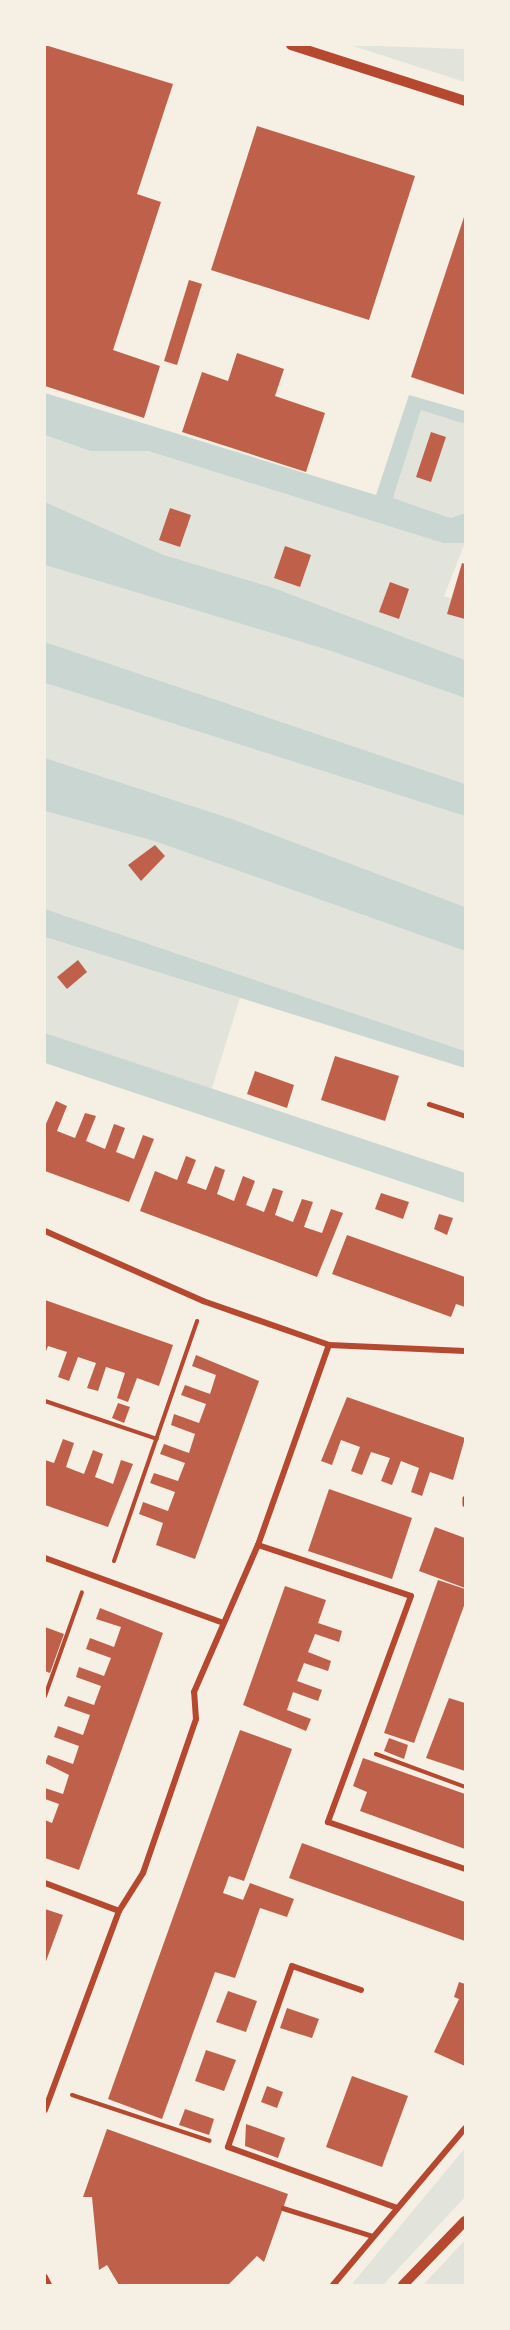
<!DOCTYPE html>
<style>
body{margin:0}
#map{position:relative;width:510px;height:2330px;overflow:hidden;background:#f6efe4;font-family:Mulish,sans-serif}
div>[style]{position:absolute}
.green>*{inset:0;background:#e2e4dc}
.water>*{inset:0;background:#c9d6d2}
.building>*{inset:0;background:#bf614a}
.path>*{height:4px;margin:-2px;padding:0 2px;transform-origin:2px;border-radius:2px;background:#b5482f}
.service>*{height:4.5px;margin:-2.25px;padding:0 2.25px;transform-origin:2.25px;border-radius:2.25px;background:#b5482f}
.minor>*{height:6px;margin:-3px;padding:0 3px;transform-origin:3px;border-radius:3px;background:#b5482f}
.tertiary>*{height:10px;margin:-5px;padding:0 5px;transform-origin:5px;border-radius:5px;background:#b5482f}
span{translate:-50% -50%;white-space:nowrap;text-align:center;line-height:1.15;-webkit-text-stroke:5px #f6efe4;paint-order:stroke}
.frame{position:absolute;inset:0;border:46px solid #f6efe4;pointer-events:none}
</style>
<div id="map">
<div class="green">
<div style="clip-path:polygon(350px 45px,465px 49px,465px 82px)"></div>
<div style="clip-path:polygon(421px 409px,465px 424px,465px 513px,452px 518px,393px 498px)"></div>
<div style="clip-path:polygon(45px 435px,90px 451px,148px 451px,443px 543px,465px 543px,444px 596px,465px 603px,465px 660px,271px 587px,164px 555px,45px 502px)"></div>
<div style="clip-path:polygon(45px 565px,328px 650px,465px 698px,465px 784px,45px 642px)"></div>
<div style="clip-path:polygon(45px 683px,465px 816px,465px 907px,232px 819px,45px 758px)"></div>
<div style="clip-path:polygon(45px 811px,154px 841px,465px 951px,465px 1051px,45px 909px)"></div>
<div style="clip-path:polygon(45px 937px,240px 998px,211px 1091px,45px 1033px)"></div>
<div style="clip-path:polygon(465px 2148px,465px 2197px,383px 2285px,351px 2285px)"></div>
<div style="clip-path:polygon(465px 2240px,465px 2285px,423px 2285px)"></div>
</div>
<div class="water">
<div style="clip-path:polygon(45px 393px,376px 495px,409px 395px,465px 411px,465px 424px,421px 410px,393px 498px,451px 518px,465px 513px,465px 543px,443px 543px,148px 451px,90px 451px,45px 435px)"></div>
<div style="clip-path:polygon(45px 502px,164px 555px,271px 587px,465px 660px,465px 698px,328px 650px,45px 565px)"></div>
<div style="clip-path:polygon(45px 642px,465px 784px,465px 816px,45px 683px)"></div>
<div style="clip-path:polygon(45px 758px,232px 819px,465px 907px,465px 951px,154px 841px,45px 811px)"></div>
<div style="clip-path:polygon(45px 909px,465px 1051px,465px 1068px,45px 937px)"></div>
<div style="clip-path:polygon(45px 1033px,465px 1173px,465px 1203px,45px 1063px)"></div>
</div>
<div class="building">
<div style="clip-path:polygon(45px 45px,173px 84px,137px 194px,161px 202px,113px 350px,160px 366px,144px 418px,45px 386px)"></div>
<div style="clip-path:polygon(257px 126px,415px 176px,369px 320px,211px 270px)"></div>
<div style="clip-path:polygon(465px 214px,465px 395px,411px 377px)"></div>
<div style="clip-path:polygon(189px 280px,202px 284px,177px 365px,164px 361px)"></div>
<div style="clip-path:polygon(237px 353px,284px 369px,275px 396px,325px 413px,306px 472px,182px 432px,202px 372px,228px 381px)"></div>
<div style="clip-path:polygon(431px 432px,446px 437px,431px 482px,416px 477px)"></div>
<div style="clip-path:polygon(170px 508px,191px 515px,180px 547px,159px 540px)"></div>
<div style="clip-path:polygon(285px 546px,311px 555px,300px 587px,274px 578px)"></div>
<div style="clip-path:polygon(462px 563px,465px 564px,465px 619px,447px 614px)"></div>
<div style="clip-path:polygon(390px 582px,409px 589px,399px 619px,379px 612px)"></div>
<div style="clip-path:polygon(155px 845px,165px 856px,141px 881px,128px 865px)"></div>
<div style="clip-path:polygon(78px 960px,87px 972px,67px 989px,57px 977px)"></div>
<div style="clip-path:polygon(335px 1056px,399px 1076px,385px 1121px,321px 1100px)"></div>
<div style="clip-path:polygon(255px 1071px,294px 1085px,287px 1108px,247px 1094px)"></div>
<div style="clip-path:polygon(56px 1101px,67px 1106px,57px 1131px,75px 1138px,85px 1113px,96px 1116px,86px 1141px,105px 1149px,114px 1124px,125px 1128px,116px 1152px,134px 1159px,143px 1135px,154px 1139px,129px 1202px,45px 1171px,45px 1126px)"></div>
<div style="clip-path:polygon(186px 1156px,196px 1160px,187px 1183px,206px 1190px,215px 1166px,225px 1170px,217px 1194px,234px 1201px,243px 1176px,255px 1181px,246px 1205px,264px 1212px,273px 1188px,283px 1191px,275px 1215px,293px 1222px,302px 1199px,313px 1202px,304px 1227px,322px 1233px,331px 1209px,343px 1213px,317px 1277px,140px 1211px,155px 1171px,177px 1180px)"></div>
<div style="clip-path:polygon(381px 1193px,409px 1202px,403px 1219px,375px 1209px)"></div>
<div style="clip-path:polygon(439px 1214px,453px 1218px,447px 1235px,434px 1229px)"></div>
<div style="clip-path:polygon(347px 1235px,465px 1277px,465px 1307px,456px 1304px,451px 1317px,332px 1274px)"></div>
<div style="clip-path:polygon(45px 1300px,173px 1345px,159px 1386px,137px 1378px,128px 1402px,117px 1398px,125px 1373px,106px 1367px,98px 1391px,87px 1388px,96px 1363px,78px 1357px,69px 1381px,58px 1377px,67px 1352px,48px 1346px,45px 1354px)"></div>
<div style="clip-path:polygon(196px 1355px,259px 1381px,195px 1559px,156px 1545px,163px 1523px,139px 1514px,143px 1502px,168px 1511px,175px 1492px,150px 1483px,154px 1473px,178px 1481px,185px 1463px,160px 1454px,164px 1444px,189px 1453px,195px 1434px,171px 1425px,174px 1414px,199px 1423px,206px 1404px,181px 1395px,185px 1385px,210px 1394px,216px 1375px,192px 1366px)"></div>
<div style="clip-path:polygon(347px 1397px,465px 1438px,453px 1480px,430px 1472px,422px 1496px,411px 1492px,419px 1468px,401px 1461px,392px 1485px,381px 1481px,390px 1458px,371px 1452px,362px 1475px,351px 1471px,360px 1447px,341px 1440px,332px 1465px,321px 1461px)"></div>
<div style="clip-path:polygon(118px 1403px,130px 1407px,124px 1423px,112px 1418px)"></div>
<div style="clip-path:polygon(63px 1439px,74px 1443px,66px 1467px,84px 1474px,93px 1450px,103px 1454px,95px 1477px,113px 1484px,121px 1460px,133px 1464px,108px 1527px,45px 1505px,45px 1460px,54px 1463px)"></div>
<div style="clip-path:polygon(329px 1489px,412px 1518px,392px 1579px,308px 1551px)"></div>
<div style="clip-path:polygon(435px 1527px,465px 1538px,465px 1588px,419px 1571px)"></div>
<div style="clip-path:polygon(438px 1580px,465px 1589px,465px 1603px,414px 1743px,384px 1733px)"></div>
<div style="clip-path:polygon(285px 1586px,326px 1600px,318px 1623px,342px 1631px,339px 1642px,315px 1634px,308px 1652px,331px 1661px,328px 1671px,304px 1663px,297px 1681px,322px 1690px,318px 1701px,293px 1692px,287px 1710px,311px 1719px,306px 1731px,243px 1705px)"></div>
<div style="clip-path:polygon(100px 1608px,163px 1633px,79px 1870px,45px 1858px,45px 1820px,52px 1823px,59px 1804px,45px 1799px,45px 1788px,63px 1794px,69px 1775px,45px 1763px,48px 1755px,73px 1764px,79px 1746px,54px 1737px,58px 1726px,83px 1735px,90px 1715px,64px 1706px,68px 1696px,94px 1705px,101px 1686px,76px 1677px,79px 1667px,104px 1676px,111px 1658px,86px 1649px,90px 1638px,114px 1647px,121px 1627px,96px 1619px)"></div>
<div style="clip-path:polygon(45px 1627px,64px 1634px,50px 1673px,45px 1671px)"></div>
<div style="clip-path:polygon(449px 1698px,465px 1703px,465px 1771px,426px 1758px)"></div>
<div style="clip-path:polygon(240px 1730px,292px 1749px,244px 1881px,229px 1876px,223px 1893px,243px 1900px,250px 1883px,294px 1899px,287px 1917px,260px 1908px,235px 1978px,215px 1972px,162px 2119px,108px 2099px)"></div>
<div style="clip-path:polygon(389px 1738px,408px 1745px,404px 1759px,384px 1751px)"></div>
<div style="clip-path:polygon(363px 1758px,465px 1794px,465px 1849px,360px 1811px,367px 1792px,353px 1786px)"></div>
<div style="clip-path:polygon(302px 1843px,465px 1902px,465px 1941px,289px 1878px)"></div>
<div style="clip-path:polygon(45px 1909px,63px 1915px,45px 1964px)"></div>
<div style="clip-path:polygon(459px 1982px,465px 1984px,465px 2066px,434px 2052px,459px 1999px,454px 1997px)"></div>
<div style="clip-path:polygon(228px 1991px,257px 2001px,246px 2032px,216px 2022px)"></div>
<div style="clip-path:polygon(287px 2008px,319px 2019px,312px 2038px,280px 2028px)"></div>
<div style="clip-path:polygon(206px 2050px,236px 2060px,224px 2091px,195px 2081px)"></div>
<div style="clip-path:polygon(352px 2076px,408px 2096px,382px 2167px,326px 2147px)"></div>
<div style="clip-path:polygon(267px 2086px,283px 2092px,277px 2108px,261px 2102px)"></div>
<div style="clip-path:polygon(185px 2109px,214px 2119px,209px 2135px,179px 2125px)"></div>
<div style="clip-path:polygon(246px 2124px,285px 2138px,278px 2158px,245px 2146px)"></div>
<div style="clip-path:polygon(107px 2129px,288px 2194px,264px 2262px,257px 2256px,228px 2285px,119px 2285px,107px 2265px,99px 2270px,92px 2197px,83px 2197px)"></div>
</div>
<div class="path">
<div style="left:45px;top:1401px;width:118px;rotate:18.7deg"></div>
<div style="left:114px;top:1561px;width:254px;rotate:-70.9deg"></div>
<div style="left:45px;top:1696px;width:110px;rotate:-70.4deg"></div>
<div style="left:376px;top:1754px;width:95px;rotate:20.3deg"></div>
<div style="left:72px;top:2095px;width:145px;rotate:18.4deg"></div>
</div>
<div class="service">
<div style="left:429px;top:1104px;width:38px;rotate:18deg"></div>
<div style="left:465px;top:1498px;width:6px;rotate:90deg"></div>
<div style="left:283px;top:2208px;width:94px;rotate:17.3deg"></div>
</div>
<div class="minor">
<div style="left:45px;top:1231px;width:173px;rotate:23.9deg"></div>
<div style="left:203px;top:1301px;width:133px;rotate:19.2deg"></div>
<div style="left:329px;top:1345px;width:136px;rotate:2.5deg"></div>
<div style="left:258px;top:1545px;width:161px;rotate:18.4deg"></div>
<div style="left:411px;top:1596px;width:241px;rotate:110.2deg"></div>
<div style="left:328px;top:1822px;width:145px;rotate:18.9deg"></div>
<div style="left:45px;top:1558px;width:187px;rotate:20deg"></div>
<div style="left:45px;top:1883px;width:79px;rotate:20.7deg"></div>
<div style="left:361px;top:1990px;width:73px;rotate:-160.8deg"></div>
<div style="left:292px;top:1966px;width:192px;rotate:109.5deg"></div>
<div style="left:228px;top:2147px;width:180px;rotate:19.8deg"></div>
<div style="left:45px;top:2110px;width:212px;rotate:-69.6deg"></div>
<div style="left:119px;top:1911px;width:45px;rotate:-57.7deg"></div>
<div style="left:143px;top:1873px;width:163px;rotate:-71deg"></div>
<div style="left:196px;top:1719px;width:27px;rotate:-94deg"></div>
<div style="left:194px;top:1692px;width:160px;rotate:-66.5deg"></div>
<div style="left:258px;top:1545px;width:212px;rotate:-70.5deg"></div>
<div style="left:45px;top:2277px;width:9px;rotate:63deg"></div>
<div style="left:333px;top:2285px;width:205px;rotate:-49.9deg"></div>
</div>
<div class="tertiary">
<div style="left:291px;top:45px;width:183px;rotate:17.8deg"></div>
<div style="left:403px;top:2285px;width:89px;rotate:-45.9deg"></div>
</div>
<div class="frame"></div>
</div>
